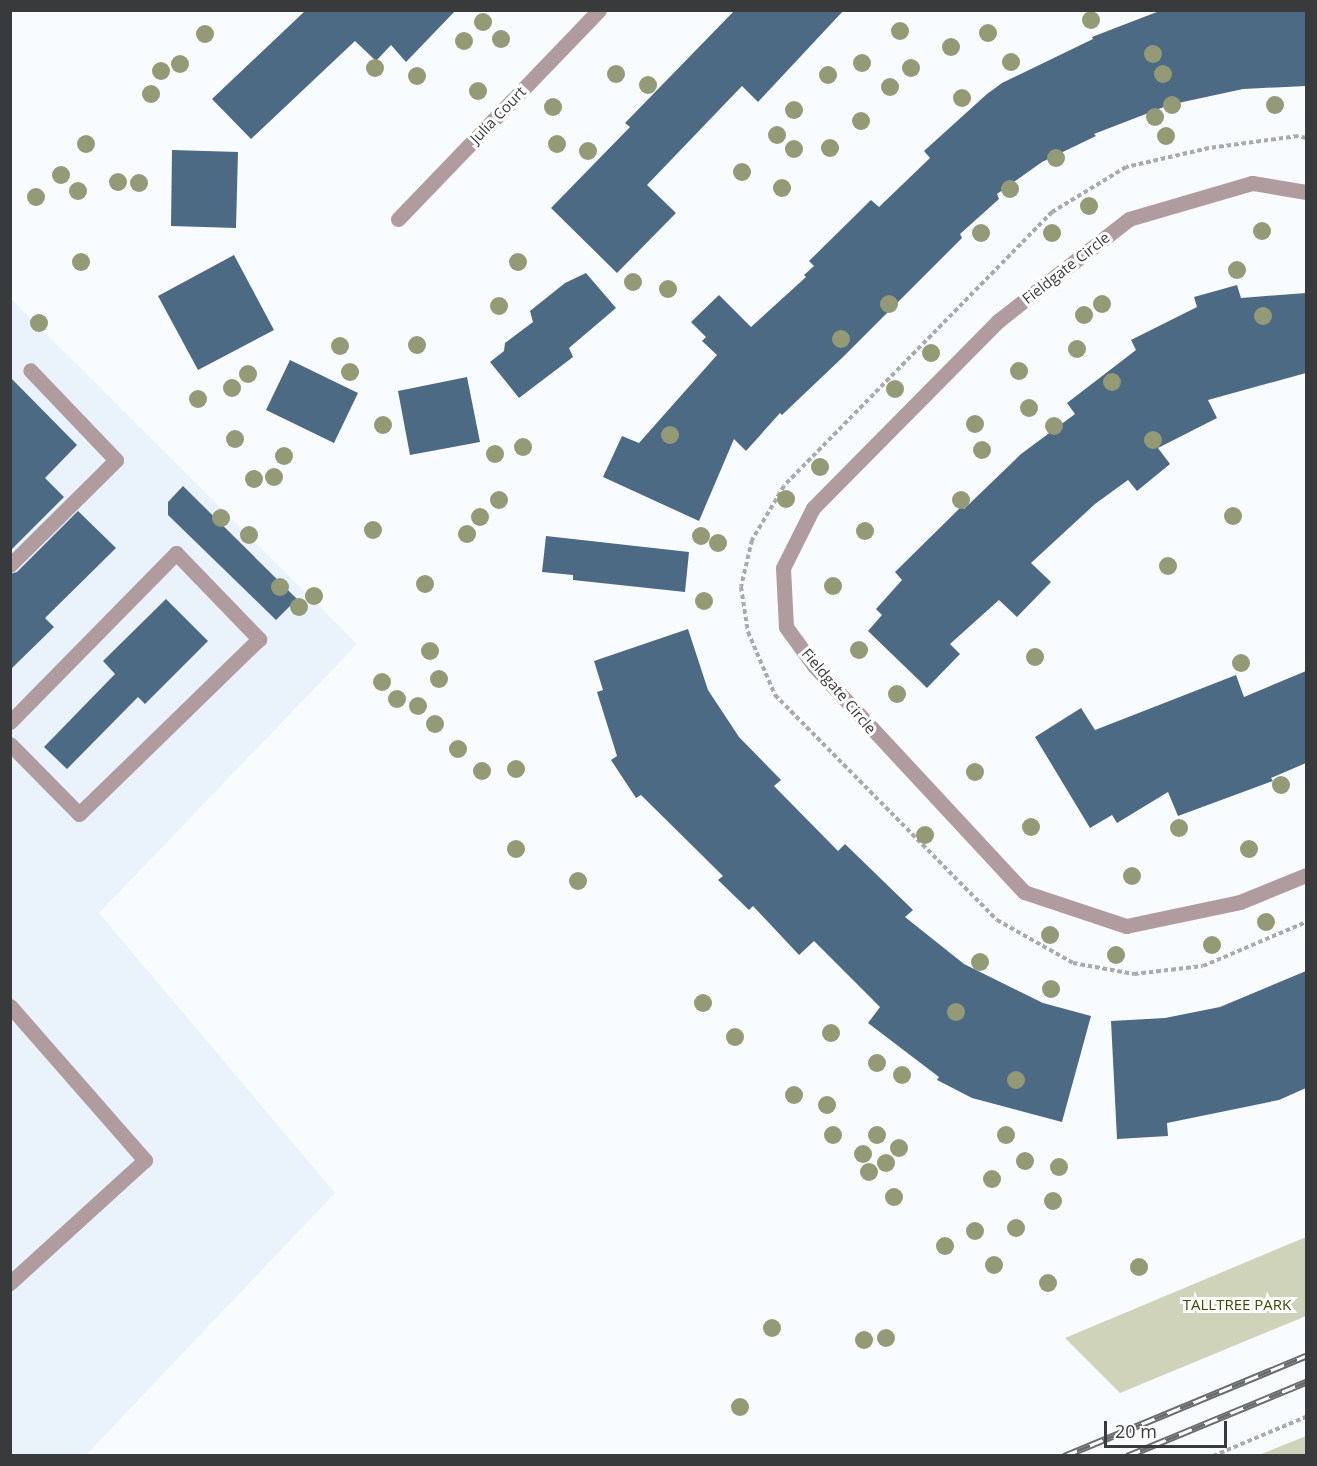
<!DOCTYPE html>
<style>
body{margin:0}
#map{position:relative;width:1317px;height:1466px;overflow:hidden;background:#f9fcfe;font-family:"Open Sans",sans-serif}
div>[style]{position:absolute}
.built>*{inset:0;background:#eaf3fb}
.green>*{inset:0;background:#ced3b9}
.building>*{inset:0;background:#4c6a84}
.path>*{height:4px;margin-top:-2px;transform-origin:0;background:repeating-linear-gradient(90deg,#a8aaab 0 4.5px,transparent 0 7.5px)}
.minor>*{height:15px;margin:-7.5px;padding:0 7.5px;transform-origin:7.5px;border-radius:7.5px;background:#b09b9e}
.rail>*{height:7px;margin-top:-3.5px;transform-origin:0;background:repeating-linear-gradient(90deg,#fff 0 14px,#696b6c 0 28px);box-sizing:border-box;border-block:2px solid #696b6c}
.trees>*{width:18px;height:18px;margin:-9px;border-radius:50%;background:#949a76}
span{translate:-50% -50%;white-space:nowrap;text-align:center;line-height:1.15;-webkit-text-stroke:6px #fff;paint-order:stroke}
.street-label{font-size:15px;color:#393a3b}
.park-label{font-size:15px;color:#414907}
.frame{position:absolute;inset:0;border:12px solid #393a3b;pointer-events:none}
.scale{position:absolute;left:1104px;top:1421px;width:123px;height:27px;box-sizing:border-box;border:3px solid #393a3b;border-top:0;padding-left:8px;font-size:18px;line-height:21px;white-space:nowrap;color:#393a3b;-webkit-text-stroke:4px #fff;paint-order:stroke}
</style>
<div id="map">
<div class="built">
<div style="clip-path:polygon(10px 298px,357px 644px,99px 913px,335px 1193px,86px 1455px,11px 1455px)"></div>
</div>
<div class="green">
<div style="clip-path:polygon(1306px 1237px,1306px 1316px,1120px 1393px,1065px 1338px)"></div>
<div style="clip-path:polygon(1306px 1436px,1306px 1455px,1259px 1455px)"></div>
</div>
<div class="building">
<div style="clip-path:polygon(306px 10px,456px 10px,406px 62px,391px 45px,376px 61px,355px 41px,251px 139px,212px 99px)"></div>
<div style="clip-path:polygon(735px 10px,844px 10px,758px 102px,742px 86px,647px 185px,676px 213px,617px 273px,551px 208px,630px 127px,625px 123px)"></div>
<div style="clip-path:polygon(1162px 10px,1306px 10px,1306px 86px,1243px 89px,1169px 105px,1094px 134px,1096px 136px,1042px 162px,997px 194px,999px 199px,960px 234px,962px 238px,843px 357px,782px 415px,780px 413px,746px 451px,734px 439px,699px 521px,603px 477px,622px 436px,639px 443px,717px 355px,702px 341px,706px 337px,691px 322px,719px 295px,751px 327px,806px 277px,804px 275px,814px 266px,809px 261px,871px 200px,879px 207px,930px 158px,924px 151px,987px 94px,1002px 83px,1093px 39px,1092px 37px)"></div>
<div style="clip-path:polygon(172px 150px,238px 152px,236px 228px,171px 226px)"></div>
<div style="clip-path:polygon(234px 255px,274px 330px,198px 370px,158px 296px)"></div>
<div style="clip-path:polygon(586px 273px,616px 308px,569px 348px,573px 357px,519px 398px,490px 362px,504px 351px,505px 343px,533px 322px,530px 311px,565px 283px)"></div>
<div style="clip-path:polygon(1237px 285px,1241px 298px,1306px 293px,1306px 373px,1208px 400px,1217px 418px,1158px 448px,1170px 464px,1137px 491px,1128px 480px,1095px 504px,1031px 563px,1051px 582px,1017px 617px,999px 600px,950px 644px,960px 654px,927px 688px,868px 631px,882px 615px,876px 609px,902px 580px,895px 572px,962px 506px,964px 509px,1021px 454px,1075px 414px,1067px 403px,1136px 350px,1131px 340px,1197px 307px,1194px 297px)"></div>
<div style="clip-path:polygon(290px 360px,358px 393px,334px 443px,266px 410px)"></div>
<div style="clip-path:polygon(10px 377px,77px 445px,45px 478px,64px 497px,10px 551px)"></div>
<div style="clip-path:polygon(467px 377px,480px 442px,410px 455px,398px 391px)"></div>
<div style="clip-path:polygon(183px 486px,297px 599px,276px 620px,168px 515px,168px 502px)"></div>
<div style="clip-path:polygon(78px 511px,116px 548px,45px 618px,54px 627px,10px 670px,10px 574px,17px 572px)"></div>
<div style="clip-path:polygon(546px 536px,689px 552px,685px 592px,573px 580px,573px 575px,542px 572px)"></div>
<div style="clip-path:polygon(166px 599px,208px 641px,145px 704px,138px 697px,67px 769px,44px 747px,115px 674px,103px 661px)"></div>
<div style="clip-path:polygon(688px 629px,708px 690px,739px 737px,781px 780px,774px 786px,838px 851px,845px 844px,913px 910px,905px 917px,964px 964px,1043px 1003px,1091px 1016px,1062px 1122px,972px 1098px,937px 1080px,939px 1077px,868px 1023px,880px 1007px,814px 941px,799px 955px,753px 906px,749px 910px,718px 880px,723px 876px,641px 795px,636px 798px,611px 760px,617px 756px,597px 692px,603px 690px,594px 661px)"></div>
<div style="clip-path:polygon(1306px 671px,1306px 763px,1271px 778px,1273px 781px,1178px 816px,1168px 792px,1117px 823px,1112px 815px,1090px 828px,1035px 737px,1081px 708px,1095px 730px,1236px 675px,1244px 697px)"></div>
<div style="clip-path:polygon(1306px 971px,1306px 1088px,1279px 1100px,1167px 1123px,1168px 1136px,1117px 1139px,1111px 1021px,1165px 1018px,1220px 1007px)"></div>
</div>
<div class="path">
<div style="left:1306px;top:138px;width:8px;rotate:-166deg"></div>
<div style="left:1298px;top:136px;width:90px;rotate:172.3deg"></div>
<div style="left:1209px;top:148px;width:85px;rotate:167.1deg"></div>
<div style="left:1126px;top:167px;width:87px;rotate:148.7deg"></div>
<div style="left:1052px;top:212px;width:383px;rotate:134.4deg"></div>
<div style="left:784px;top:486px;width:63px;rotate:120.7deg"></div>
<div style="left:752px;top:540px;width:48px;rotate:103.2deg"></div>
<div style="left:741px;top:587px;width:46px;rotate:81.2deg"></div>
<div style="left:748px;top:632px;width:69px;rotate:66.8deg"></div>
<div style="left:775px;top:695px;width:316px;rotate:45.4deg"></div>
<div style="left:997px;top:920px;width:87px;rotate:29.5deg"></div>
<div style="left:1073px;top:963px;width:62px;rotate:10.2deg"></div>
<div style="left:1134px;top:974px;width:69px;rotate:-6.6deg"></div>
<div style="left:1203px;top:966px;width:112px;rotate:-23.1deg"></div>
<div style="left:1213px;top:1456px;width:101px;rotate:-22.8deg"></div>
</div>
<div class="minor">
<div style="left:1306px;top:192px;width:55px;rotate:-170.5deg"></div>
<div style="left:1252px;top:183px;width:128px;rotate:163.7deg"></div>
<div style="left:1129px;top:219px;width:166px;rotate:142.1deg"></div>
<div style="left:998px;top:321px;width:263px;rotate:134.7deg"></div>
<div style="left:813px;top:508px;width:67px;rotate:116.6deg"></div>
<div style="left:783px;top:568px;width:59px;rotate:87.1deg"></div>
<div style="left:786px;top:627px;width:49px;rotate:54.1deg"></div>
<div style="left:815px;top:667px;width:307px;rotate:47.1deg"></div>
<div style="left:1024px;top:892px;width:108px;rotate:18.4deg"></div>
<div style="left:1126px;top:926px;width:116px;rotate:-11.9deg"></div>
<div style="left:1240px;top:902px;width:71px;rotate:-22.2deg"></div>
<div style="left:398px;top:219px;width:290px;rotate:-46.1deg"></div>
<div style="left:10px;top:565px;width:149px;rotate:-44.7deg"></div>
<div style="left:116px;top:460px;width:124px;rotate:-133.7deg"></div>
<div style="left:10px;top:722px;width:237px;rotate:-45.5deg"></div>
<div style="left:176px;top:553px;width:120px;rotate:46deg"></div>
<div style="left:259px;top:639px;width:251px;rotate:135.8deg"></div>
<div style="left:79px;top:814px;width:98px;rotate:-134.6deg"></div>
<div style="left:10px;top:1006px;width:205px;rotate:48.8deg"></div>
<div style="left:145px;top:1160px;width:183px;rotate:137.7deg"></div>
</div>
<div class="rail">
<div style="left:1064px;top:1456px;width:262px;rotate:-22.5deg"></div>
<div style="left:1127px;top:1456px;width:194px;rotate:-22.5deg"></div>
</div>
<div class="trees">
<div style="left:1091px;top:20px"></div>
<div style="left:483px;top:22px"></div>
<div style="left:900px;top:31px"></div>
<div style="left:988px;top:33px"></div>
<div style="left:205px;top:34px"></div>
<div style="left:501px;top:39px"></div>
<div style="left:464px;top:41px"></div>
<div style="left:951px;top:47px"></div>
<div style="left:1153px;top:54px"></div>
<div style="left:1011px;top:62px"></div>
<div style="left:862px;top:63px"></div>
<div style="left:180px;top:64px"></div>
<div style="left:375px;top:68px"></div>
<div style="left:911px;top:68px"></div>
<div style="left:161px;top:71px"></div>
<div style="left:616px;top:74px"></div>
<div style="left:1163px;top:74px"></div>
<div style="left:828px;top:75px"></div>
<div style="left:417px;top:76px"></div>
<div style="left:648px;top:85px"></div>
<div style="left:890px;top:87px"></div>
<div style="left:478px;top:91px"></div>
<div style="left:151px;top:94px"></div>
<div style="left:962px;top:98px"></div>
<div style="left:1172px;top:105px"></div>
<div style="left:1275px;top:105px"></div>
<div style="left:553px;top:107px"></div>
<div style="left:794px;top:110px"></div>
<div style="left:1155px;top:117px"></div>
<div style="left:861px;top:121px"></div>
<div style="left:777px;top:135px"></div>
<div style="left:1166px;top:136px"></div>
<div style="left:86px;top:144px"></div>
<div style="left:557px;top:144px"></div>
<div style="left:830px;top:148px"></div>
<div style="left:794px;top:149px"></div>
<div style="left:588px;top:151px"></div>
<div style="left:1056px;top:158px"></div>
<div style="left:742px;top:172px"></div>
<div style="left:61px;top:175px"></div>
<div style="left:118px;top:182px"></div>
<div style="left:139px;top:183px"></div>
<div style="left:782px;top:188px"></div>
<div style="left:1010px;top:189px"></div>
<div style="left:78px;top:191px"></div>
<div style="left:36px;top:197px"></div>
<div style="left:1089px;top:206px"></div>
<div style="left:1262px;top:231px"></div>
<div style="left:981px;top:233px"></div>
<div style="left:1052px;top:233px"></div>
<div style="left:81px;top:262px"></div>
<div style="left:518px;top:262px"></div>
<div style="left:1237px;top:270px"></div>
<div style="left:633px;top:282px"></div>
<div style="left:668px;top:289px"></div>
<div style="left:889px;top:304px"></div>
<div style="left:1102px;top:304px"></div>
<div style="left:499px;top:306px"></div>
<div style="left:1084px;top:315px"></div>
<div style="left:1263px;top:316px"></div>
<div style="left:39px;top:323px"></div>
<div style="left:841px;top:339px"></div>
<div style="left:417px;top:345px"></div>
<div style="left:340px;top:346px"></div>
<div style="left:1077px;top:349px"></div>
<div style="left:931px;top:353px"></div>
<div style="left:1019px;top:371px"></div>
<div style="left:350px;top:372px"></div>
<div style="left:248px;top:374px"></div>
<div style="left:1112px;top:382px"></div>
<div style="left:232px;top:388px"></div>
<div style="left:895px;top:389px"></div>
<div style="left:198px;top:399px"></div>
<div style="left:1029px;top:408px"></div>
<div style="left:975px;top:424px"></div>
<div style="left:383px;top:425px"></div>
<div style="left:1054px;top:426px"></div>
<div style="left:670px;top:435px"></div>
<div style="left:235px;top:439px"></div>
<div style="left:1153px;top:440px"></div>
<div style="left:523px;top:447px"></div>
<div style="left:982px;top:450px"></div>
<div style="left:495px;top:454px"></div>
<div style="left:284px;top:456px"></div>
<div style="left:820px;top:467px"></div>
<div style="left:274px;top:477px"></div>
<div style="left:254px;top:479px"></div>
<div style="left:786px;top:499px"></div>
<div style="left:499px;top:500px"></div>
<div style="left:961px;top:500px"></div>
<div style="left:1233px;top:516px"></div>
<div style="left:480px;top:517px"></div>
<div style="left:221px;top:518px"></div>
<div style="left:373px;top:530px"></div>
<div style="left:865px;top:531px"></div>
<div style="left:467px;top:534px"></div>
<div style="left:249px;top:535px"></div>
<div style="left:701px;top:536px"></div>
<div style="left:718px;top:543px"></div>
<div style="left:1168px;top:566px"></div>
<div style="left:425px;top:584px"></div>
<div style="left:833px;top:586px"></div>
<div style="left:280px;top:587px"></div>
<div style="left:314px;top:596px"></div>
<div style="left:704px;top:601px"></div>
<div style="left:299px;top:607px"></div>
<div style="left:859px;top:650px"></div>
<div style="left:430px;top:651px"></div>
<div style="left:1035px;top:657px"></div>
<div style="left:1241px;top:663px"></div>
<div style="left:439px;top:679px"></div>
<div style="left:382px;top:682px"></div>
<div style="left:897px;top:694px"></div>
<div style="left:397px;top:699px"></div>
<div style="left:418px;top:706px"></div>
<div style="left:435px;top:724px"></div>
<div style="left:458px;top:749px"></div>
<div style="left:516px;top:769px"></div>
<div style="left:482px;top:771px"></div>
<div style="left:975px;top:772px"></div>
<div style="left:1281px;top:785px"></div>
<div style="left:1031px;top:827px"></div>
<div style="left:1179px;top:828px"></div>
<div style="left:925px;top:835px"></div>
<div style="left:516px;top:849px"></div>
<div style="left:1249px;top:849px"></div>
<div style="left:1132px;top:876px"></div>
<div style="left:578px;top:881px"></div>
<div style="left:1266px;top:922px"></div>
<div style="left:1050px;top:935px"></div>
<div style="left:1212px;top:945px"></div>
<div style="left:1116px;top:955px"></div>
<div style="left:980px;top:962px"></div>
<div style="left:1051px;top:989px"></div>
<div style="left:703px;top:1003px"></div>
<div style="left:956px;top:1012px"></div>
<div style="left:831px;top:1033px"></div>
<div style="left:735px;top:1037px"></div>
<div style="left:877px;top:1063px"></div>
<div style="left:902px;top:1075px"></div>
<div style="left:1016px;top:1080px"></div>
<div style="left:794px;top:1095px"></div>
<div style="left:827px;top:1105px"></div>
<div style="left:833px;top:1135px"></div>
<div style="left:877px;top:1135px"></div>
<div style="left:1006px;top:1135px"></div>
<div style="left:899px;top:1148px"></div>
<div style="left:863px;top:1154px"></div>
<div style="left:1025px;top:1161px"></div>
<div style="left:886px;top:1163px"></div>
<div style="left:1059px;top:1167px"></div>
<div style="left:869px;top:1172px"></div>
<div style="left:992px;top:1179px"></div>
<div style="left:894px;top:1197px"></div>
<div style="left:1053px;top:1201px"></div>
<div style="left:1016px;top:1228px"></div>
<div style="left:975px;top:1231px"></div>
<div style="left:945px;top:1246px"></div>
<div style="left:994px;top:1265px"></div>
<div style="left:1139px;top:1267px"></div>
<div style="left:1048px;top:1283px"></div>
<div style="left:772px;top:1328px"></div>
<div style="left:886px;top:1338px"></div>
<div style="left:864px;top:1340px"></div>
<div style="left:740px;top:1407px"></div>
</div>
<div class="street-label">
<span style="left:498px;top:115px;rotate:-46deg">Julia Court</span>
<span style="left:1066px;top:268px;rotate:-38deg">Fieldgate Circle</span>
<span style="left:839px;top:691px;rotate:50deg">Fieldgate Circle</span>
</div>
<div class="park-label">
<span style="left:1237px;top:1305px">TALLTREE PARK</span>
</div>
<div class="frame"></div>
<div class="scale">20 m</div>
</div>
